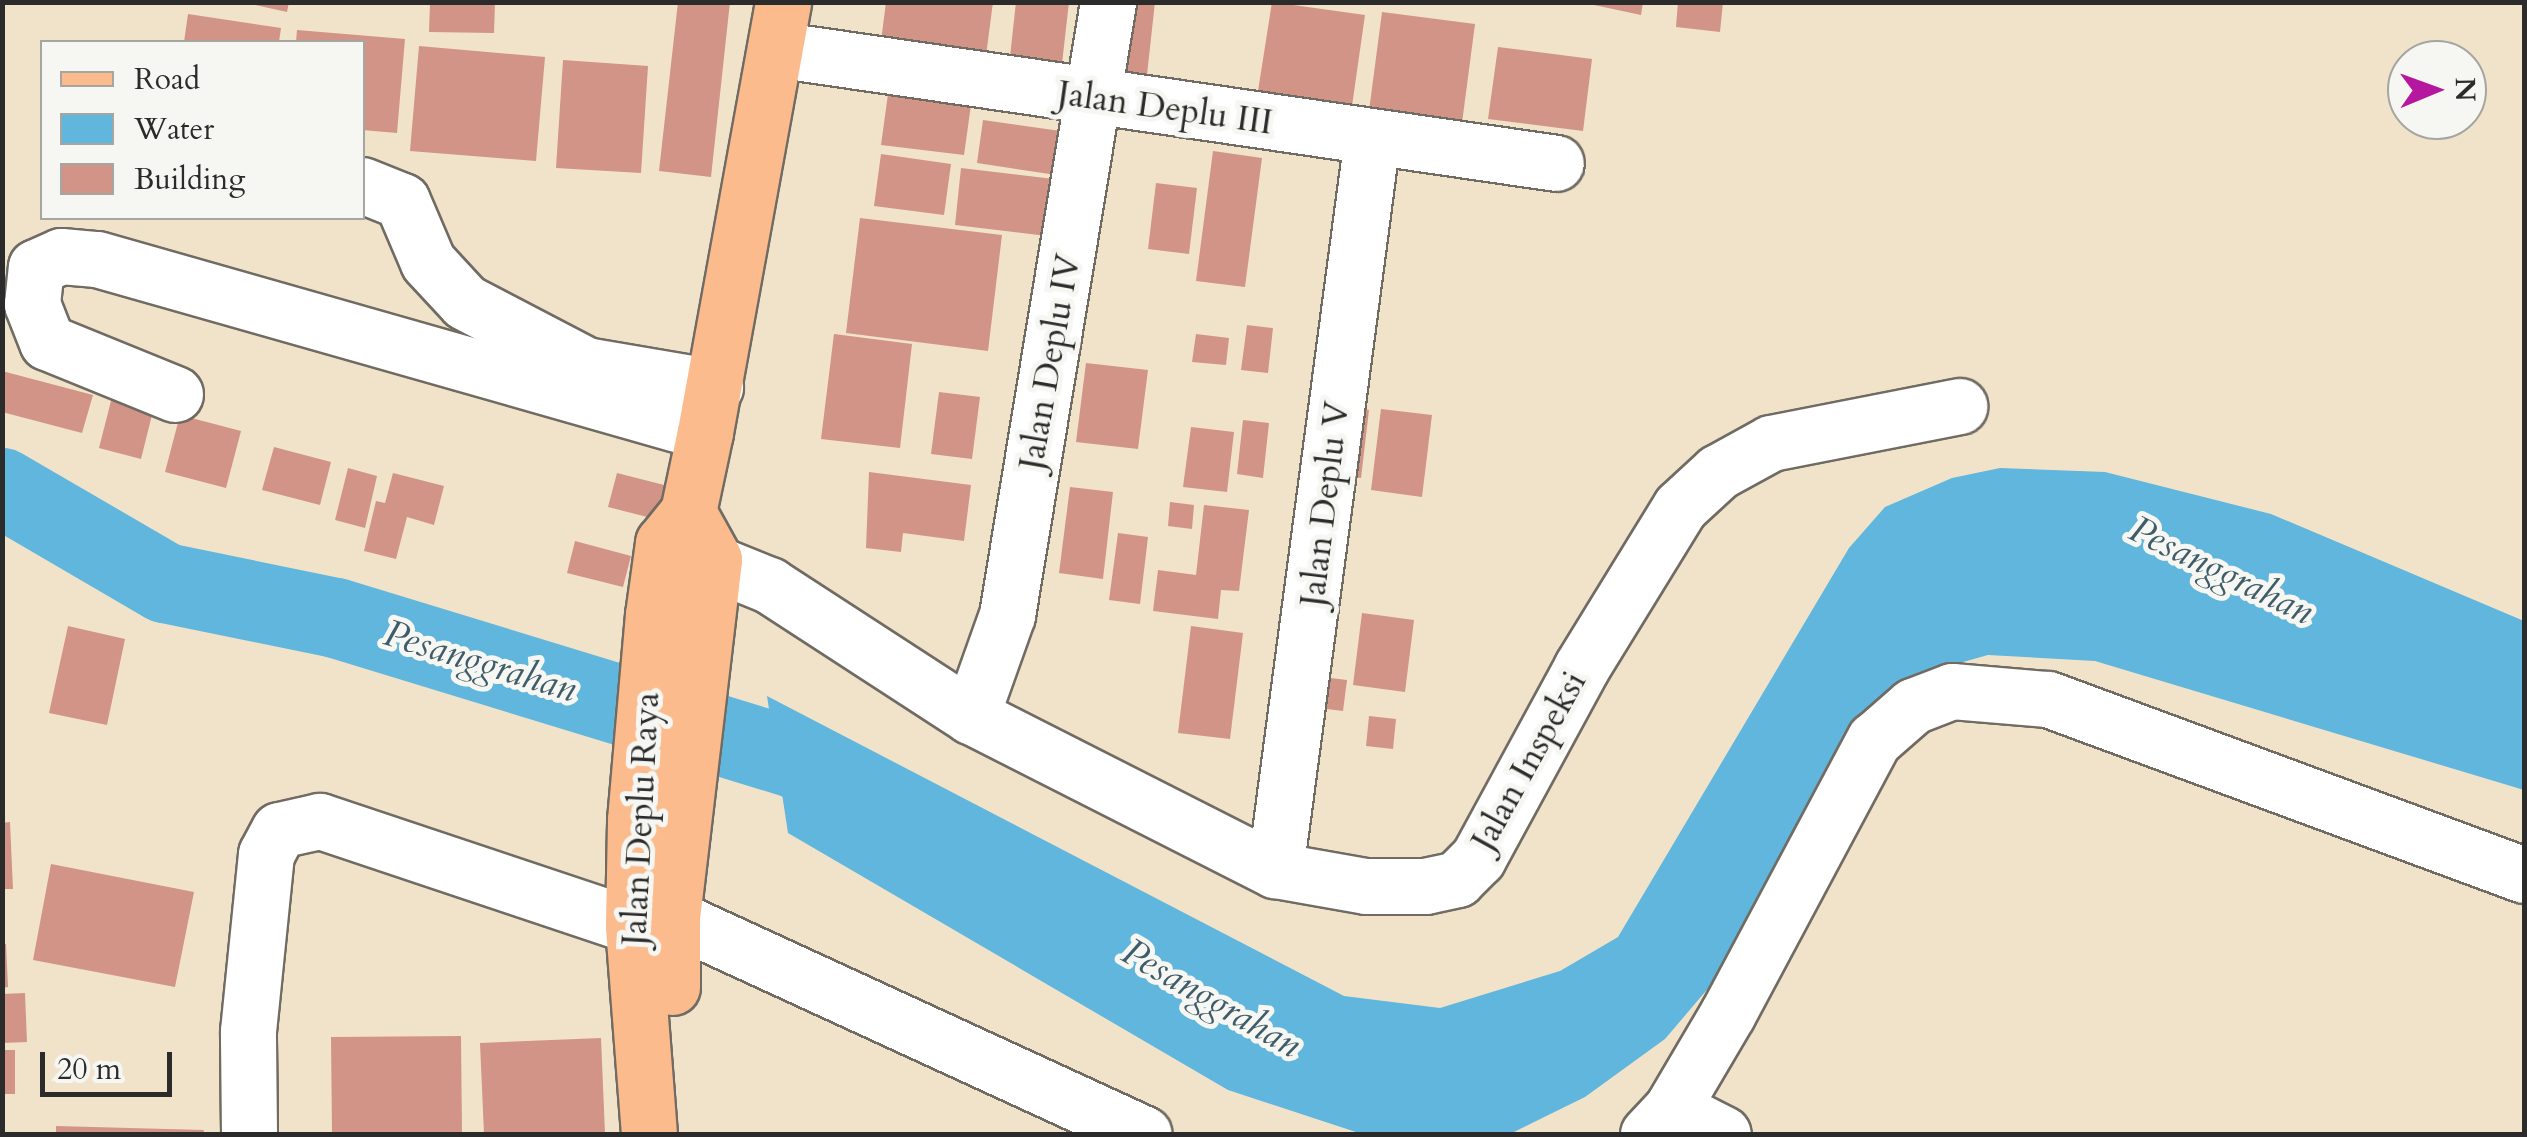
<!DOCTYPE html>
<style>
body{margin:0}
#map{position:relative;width:2527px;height:1137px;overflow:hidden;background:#f1e3ca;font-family:Cardo,serif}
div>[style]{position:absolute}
.water>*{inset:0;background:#60b6dd}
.river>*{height:80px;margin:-40px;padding:0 40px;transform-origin:40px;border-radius:40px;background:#60b6dd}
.building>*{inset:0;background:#d19486}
.roads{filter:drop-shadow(2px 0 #706b63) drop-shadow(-2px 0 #706b63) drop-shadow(0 2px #706b63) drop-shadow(0 -2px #706b63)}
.minor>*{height:55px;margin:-27.5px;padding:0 27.5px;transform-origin:27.5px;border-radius:27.5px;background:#fff}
.major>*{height:55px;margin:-27.5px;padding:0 27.5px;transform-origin:27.5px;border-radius:27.5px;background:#fbbb8d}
span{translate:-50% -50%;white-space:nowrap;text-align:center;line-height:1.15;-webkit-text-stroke:10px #f6f6f2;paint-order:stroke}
.street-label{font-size:35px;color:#2b2b2b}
.water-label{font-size:38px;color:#3e5c69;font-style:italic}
.frame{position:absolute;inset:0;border:5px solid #2b2b2b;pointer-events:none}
.legend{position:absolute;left:40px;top:40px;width:325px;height:180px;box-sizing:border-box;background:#f6f6f2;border:2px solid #a5a5a2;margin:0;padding:12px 18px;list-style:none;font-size:30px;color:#2b2b2b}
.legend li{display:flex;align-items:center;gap:20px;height:50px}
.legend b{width:50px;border:2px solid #a5a5a2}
.north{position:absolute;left:2387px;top:40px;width:100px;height:100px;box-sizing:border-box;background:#f6f6f2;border:2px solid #a5a5a2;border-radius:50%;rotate:89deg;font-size:28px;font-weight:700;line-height:40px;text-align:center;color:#2b2b2b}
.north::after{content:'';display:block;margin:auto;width:35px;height:45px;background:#b5179e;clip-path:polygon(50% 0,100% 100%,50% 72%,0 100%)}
.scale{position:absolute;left:40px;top:1052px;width:132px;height:45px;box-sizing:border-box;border:5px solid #2b2b2b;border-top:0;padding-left:12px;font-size:30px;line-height:35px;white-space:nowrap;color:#2b2b2b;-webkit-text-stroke:8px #f6f6f2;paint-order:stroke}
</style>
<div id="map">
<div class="water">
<div style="clip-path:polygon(2000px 468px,2105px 472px,2271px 514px,2524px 621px,2524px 790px,2095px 661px,1988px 655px,1906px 678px,1850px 728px,1768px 918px,1665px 1039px,1585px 1097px,1510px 1134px,1362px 1134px,1228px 1090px,788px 833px,767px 696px,1344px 996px,1440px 1008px,1560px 971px,1618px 937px,1849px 548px,1885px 507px,1952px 478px)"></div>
</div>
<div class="river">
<div style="left:2px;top:488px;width:189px;rotate:30.2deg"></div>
<div style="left:165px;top:583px;width:175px;rotate:11.6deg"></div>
<div style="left:336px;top:618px;width:482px;rotate:17deg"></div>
<div style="left:797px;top:759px;width:88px;rotate:30.1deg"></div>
</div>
<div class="building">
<div style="clip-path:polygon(241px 2px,289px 2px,287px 12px)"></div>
<div style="clip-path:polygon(430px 2px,495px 2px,494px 33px,429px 32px)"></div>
<div style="clip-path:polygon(678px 2px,730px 2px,711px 177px,659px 171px)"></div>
<div style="clip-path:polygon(886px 2px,993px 2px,984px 71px,879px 57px)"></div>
<div style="clip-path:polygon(1016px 2px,1069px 2px,1059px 90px,1007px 84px)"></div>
<div style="clip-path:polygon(1119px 2px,1155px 2px,1145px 93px,1109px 90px)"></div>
<div style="clip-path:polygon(1272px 2px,1365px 15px,1352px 106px,1258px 91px)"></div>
<div style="clip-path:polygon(1580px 2px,1643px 2px,1641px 15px)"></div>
<div style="clip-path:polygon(1678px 2px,1723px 2px,1720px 32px,1676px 27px)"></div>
<div style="clip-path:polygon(1382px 12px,1475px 24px,1462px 123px,1369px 111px)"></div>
<div style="clip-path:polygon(188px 14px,281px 28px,279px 42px,184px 42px)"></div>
<div style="clip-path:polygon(297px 30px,405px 39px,397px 133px,362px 130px,362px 42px,296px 42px)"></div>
<div style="clip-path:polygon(419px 46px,545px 57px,536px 161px,410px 151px)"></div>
<div style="clip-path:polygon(1498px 47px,1592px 59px,1583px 131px,1488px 119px)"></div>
<div style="clip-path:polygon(563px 60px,648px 66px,641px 173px,556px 168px)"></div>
<div style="clip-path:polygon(888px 94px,971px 105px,964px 155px,881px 145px)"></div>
<div style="clip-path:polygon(983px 120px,1082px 134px,1076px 178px,977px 163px)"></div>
<div style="clip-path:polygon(1213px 151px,1262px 158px,1245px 287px,1196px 281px)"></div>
<div style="clip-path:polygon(881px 154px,951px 164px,944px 215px,874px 206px)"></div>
<div style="clip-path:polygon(961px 168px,1062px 180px,1055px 237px,955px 225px)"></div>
<div style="clip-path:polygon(1156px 183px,1197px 188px,1189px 254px,1148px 249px)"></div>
<div style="clip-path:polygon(860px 218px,1002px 235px,988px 351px,846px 333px)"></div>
<div style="clip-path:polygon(1247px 325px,1273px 328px,1268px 373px,1241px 370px)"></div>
<div style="clip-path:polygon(834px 334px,912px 344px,900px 448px,821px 439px)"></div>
<div style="clip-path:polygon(1196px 334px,1229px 338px,1226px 365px,1192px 362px)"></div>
<div style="clip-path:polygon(1086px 363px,1148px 370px,1138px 449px,1076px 442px)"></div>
<div style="clip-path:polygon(2px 371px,93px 395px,82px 433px,2px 412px)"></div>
<div style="clip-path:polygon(939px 392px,980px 397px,972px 459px,931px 454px)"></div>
<div style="clip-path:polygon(112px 397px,154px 407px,141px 459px,99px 448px)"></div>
<div style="clip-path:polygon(1342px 406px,1369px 410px,1361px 478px,1333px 474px)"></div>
<div style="clip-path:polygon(1381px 409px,1432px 415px,1422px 497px,1371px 490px)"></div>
<div style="clip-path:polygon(180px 415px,241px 431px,226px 488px,165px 472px)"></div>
<div style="clip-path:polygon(1243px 420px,1269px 423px,1263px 478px,1237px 474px)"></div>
<div style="clip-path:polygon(1191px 427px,1234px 432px,1227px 492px,1183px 487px)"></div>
<div style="clip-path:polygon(274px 447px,331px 462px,320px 505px,262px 490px)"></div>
<div style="clip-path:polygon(348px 468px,377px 476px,365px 528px,335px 520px)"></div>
<div style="clip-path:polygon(869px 472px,971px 485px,964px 541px,903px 533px,901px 552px,866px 548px)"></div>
<div style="clip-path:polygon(393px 473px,444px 486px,434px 525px,407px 517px,396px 559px,364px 551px,376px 501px,385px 503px)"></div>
<div style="clip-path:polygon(617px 473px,672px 487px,663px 521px,608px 507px)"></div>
<div style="clip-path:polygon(1070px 487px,1113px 492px,1103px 579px,1059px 573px)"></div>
<div style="clip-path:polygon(1170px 502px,1194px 505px,1192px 529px,1168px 526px)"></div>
<div style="clip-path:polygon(1204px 505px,1249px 510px,1239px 591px,1221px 590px,1218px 619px,1153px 611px,1158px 570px,1196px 575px)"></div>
<div style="clip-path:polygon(1118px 533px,1148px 537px,1140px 604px,1109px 600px)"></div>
<div style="clip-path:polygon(575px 541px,631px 556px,623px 587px,567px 573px)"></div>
<div style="clip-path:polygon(1362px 613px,1414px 620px,1405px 692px,1353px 685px)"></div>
<div style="clip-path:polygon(68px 626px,125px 639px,107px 725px,49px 713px)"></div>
<div style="clip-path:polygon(1191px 626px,1243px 633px,1230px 739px,1178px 733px)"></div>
<div style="clip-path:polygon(1314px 676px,1347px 680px,1343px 711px,1310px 707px)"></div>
<div style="clip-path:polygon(1369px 716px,1396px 719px,1393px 749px,1366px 746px)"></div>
<div style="clip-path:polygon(10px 822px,13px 889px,2px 889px,2px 823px)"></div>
<div style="clip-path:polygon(51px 864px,194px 892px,175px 987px,33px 960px)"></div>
<div style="clip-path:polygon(2px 944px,6px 944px,8px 987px,2px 988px)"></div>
<div style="clip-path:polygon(25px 993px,27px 1042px,2px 1043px,2px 994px)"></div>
<div style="clip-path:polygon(461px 1036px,462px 1134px,332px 1134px,331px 1037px)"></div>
<div style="clip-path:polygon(601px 1038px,605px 1134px,484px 1134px,480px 1043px)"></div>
<div style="clip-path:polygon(2px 1050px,15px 1050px,15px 1094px,2px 1094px)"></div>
<div style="clip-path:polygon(56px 1126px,204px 1130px,203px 1134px,56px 1134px)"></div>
</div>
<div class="roads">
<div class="minor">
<div style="left:775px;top:49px;width:789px;rotate:8.3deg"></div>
<div style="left:362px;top:185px;width:43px;rotate:21.8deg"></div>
<div style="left:402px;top:201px;width:66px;rotate:66.9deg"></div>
<div style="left:428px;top:262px;width:54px;rotate:47.2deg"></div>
<div style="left:465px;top:302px;width:136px;rotate:27.5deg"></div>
<div style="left:586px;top:365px;width:131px;rotate:9.7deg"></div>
<div style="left:175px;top:394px;width:138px;rotate:-157.9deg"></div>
<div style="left:47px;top:342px;width:41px;rotate:-111.5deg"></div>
<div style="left:32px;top:304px;width:37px;rotate:-84deg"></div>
<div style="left:36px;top:267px;width:27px;rotate:-24deg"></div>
<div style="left:61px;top:256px;width:36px;rotate:5deg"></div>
<div style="left:97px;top:259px;width:632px;rotate:15.88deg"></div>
<div style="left:670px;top:545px;width:107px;rotate:22deg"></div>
<div style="left:769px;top:585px;width:241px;rotate:33deg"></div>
<div style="left:971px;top:716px;width:341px;rotate:26.9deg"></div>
<div style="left:1275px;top:870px;width:92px;rotate:10deg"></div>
<div style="left:1366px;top:886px;width:59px"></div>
<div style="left:1425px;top:886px;width:33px;rotate:-12deg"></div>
<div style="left:1457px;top:879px;width:30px;rotate:-45deg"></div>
<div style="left:1478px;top:858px;width:216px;rotate:-61.5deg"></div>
<div style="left:1581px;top:668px;width:189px;rotate:-58.4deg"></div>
<div style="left:1680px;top:507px;width:52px;rotate:-42.6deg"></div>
<div style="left:1718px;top:472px;width:60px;rotate:-28.7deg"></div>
<div style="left:1771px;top:443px;width:192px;rotate:-11.1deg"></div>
<div style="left:971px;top:716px;width:107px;rotate:-70.4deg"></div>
<div style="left:1007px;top:615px;width:621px;rotate:-80.64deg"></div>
<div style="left:1275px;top:870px;width:738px;rotate:-82.45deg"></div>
<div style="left:672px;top:917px;width:519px;rotate:24.69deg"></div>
<div style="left:1672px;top:1108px;width:57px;rotate:27deg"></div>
<div style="left:249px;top:1134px;width:103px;rotate:-90.6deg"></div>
<div style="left:248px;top:1031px;width:178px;rotate:-84.2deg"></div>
<div style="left:266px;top:854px;width:27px;rotate:-62deg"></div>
<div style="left:279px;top:830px;width:42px;rotate:-12.4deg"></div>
<div style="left:320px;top:821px;width:330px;rotate:18.5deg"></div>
<div style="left:1648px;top:1134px;width:35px;rotate:-47deg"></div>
<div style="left:1672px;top:1108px;width:110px;rotate:-59.5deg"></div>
<div style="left:1728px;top:1013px;width:310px;rotate:-61.9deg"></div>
<div style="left:1874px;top:740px;width:52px;rotate:-41.1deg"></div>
<div style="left:1913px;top:706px;width:42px;rotate:-21deg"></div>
<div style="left:1952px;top:691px;width:96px;rotate:4.8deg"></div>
<div style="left:2048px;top:699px;width:507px;rotate:20.29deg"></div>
</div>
<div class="major">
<div style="left:672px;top:987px;width:70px;rotate:-90deg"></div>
<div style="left:672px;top:917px;width:360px;rotate:-83.3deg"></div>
<div style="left:714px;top:559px;width:54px;rotate:-119deg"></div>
<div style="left:649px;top:1134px;width:209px;rotate:-94.4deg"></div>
<div style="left:633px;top:926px;width:106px;rotate:-88.9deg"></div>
<div style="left:635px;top:820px;width:206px;rotate:-85deg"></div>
<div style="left:653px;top:615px;width:73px;rotate:-82.1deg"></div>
<div style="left:663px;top:543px;width:40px;rotate:-51deg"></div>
<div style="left:688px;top:512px;width:82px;rotate:-78deg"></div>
<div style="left:705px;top:432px;width:437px;rotate:-79.7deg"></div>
</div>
</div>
<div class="street-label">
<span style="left:1165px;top:108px;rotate:8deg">Jalan Deplu III</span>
<span style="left:1050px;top:362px;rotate:-80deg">Jalan Deplu IV</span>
<span style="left:1325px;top:504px;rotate:-83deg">Jalan Deplu V</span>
<span style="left:1529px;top:761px;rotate:-61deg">Jalan Inspeksi</span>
<span style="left:641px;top:819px;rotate:-87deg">Jalan Deplu Raya</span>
</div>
<div class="water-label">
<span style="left:2221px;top:571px;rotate:26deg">Pesanggrahan</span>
<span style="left:480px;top:662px;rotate:17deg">Pesanggrahan</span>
<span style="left:1211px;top:999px;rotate:30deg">Pesanggrahan</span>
</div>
<div class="frame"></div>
<ul class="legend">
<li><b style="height:12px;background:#fbbb8d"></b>Road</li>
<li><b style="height:28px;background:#60b6dd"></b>Water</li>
<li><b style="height:28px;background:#d19486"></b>Building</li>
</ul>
<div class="north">N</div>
<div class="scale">20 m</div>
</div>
